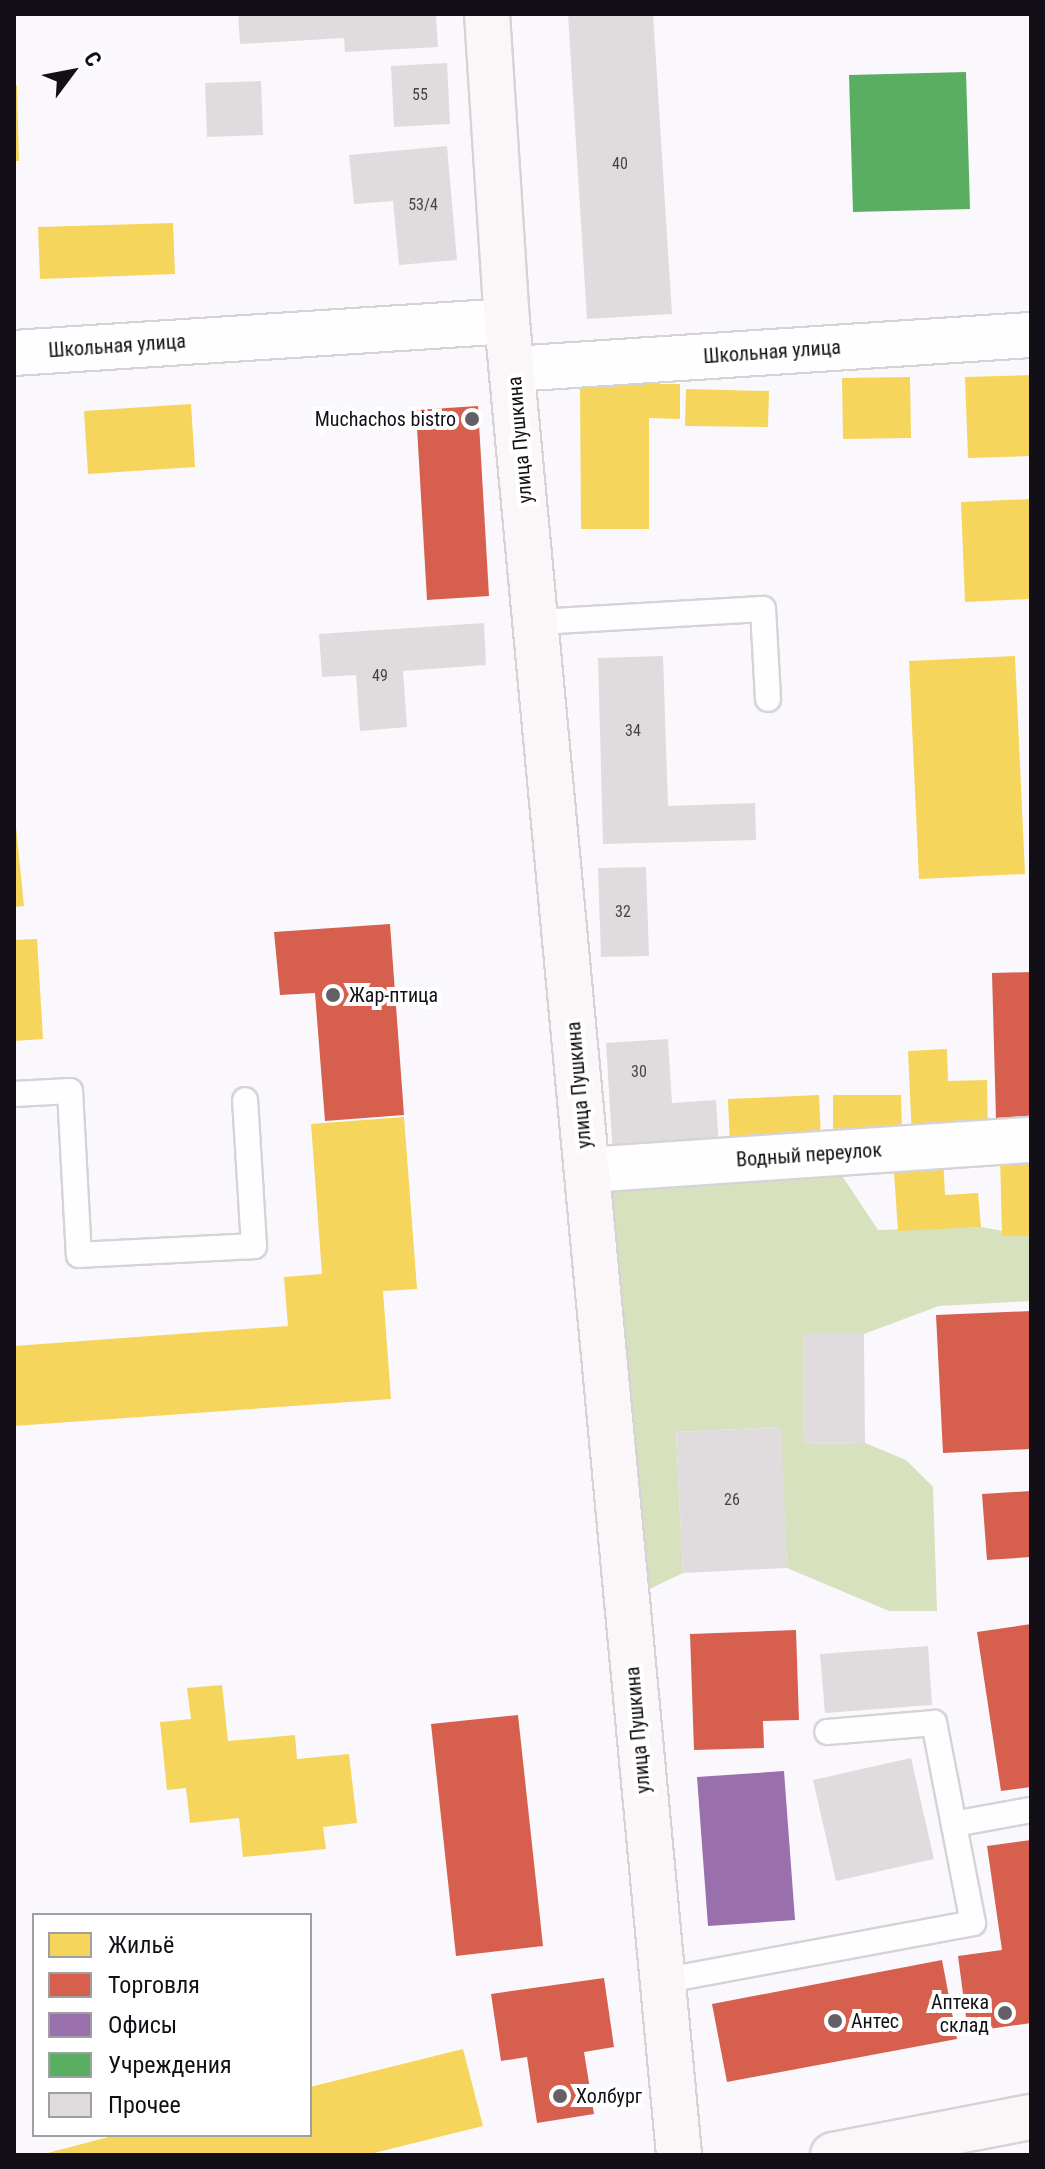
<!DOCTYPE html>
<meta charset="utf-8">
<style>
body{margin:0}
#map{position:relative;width:1045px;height:2169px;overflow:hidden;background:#faf8fd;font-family:"Roboto Condensed",sans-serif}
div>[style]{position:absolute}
.green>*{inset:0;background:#d8e1bd}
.homes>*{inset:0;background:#f6d55c}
.shops>*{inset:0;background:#d6604d}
.offices>*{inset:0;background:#9970ab}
.public>*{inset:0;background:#5aae61}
.building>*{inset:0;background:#e0dcdd}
.roads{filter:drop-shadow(2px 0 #d5d3d8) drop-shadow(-2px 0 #d5d3d8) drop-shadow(0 2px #d5d3d8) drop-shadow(0 -2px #d5d3d8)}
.service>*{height:24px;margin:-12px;padding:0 12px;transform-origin:12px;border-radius:12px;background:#fefeff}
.minor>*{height:44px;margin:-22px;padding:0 22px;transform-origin:22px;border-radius:22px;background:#fefeff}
.secondary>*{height:44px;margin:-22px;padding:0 22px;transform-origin:22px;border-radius:22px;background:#fbf7f8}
.dots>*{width:22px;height:22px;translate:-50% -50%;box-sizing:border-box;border:4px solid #fff;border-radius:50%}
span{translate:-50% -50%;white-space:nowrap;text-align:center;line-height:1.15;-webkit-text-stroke:8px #fff;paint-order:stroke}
.number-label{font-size:16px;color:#464348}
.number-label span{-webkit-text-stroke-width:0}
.street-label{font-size:20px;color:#121016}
.poi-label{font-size:20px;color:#121016}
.right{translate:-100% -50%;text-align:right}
.left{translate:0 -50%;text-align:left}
.frame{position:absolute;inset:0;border:16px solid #121016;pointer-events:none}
.legend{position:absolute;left:32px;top:1913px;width:280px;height:224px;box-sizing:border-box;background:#fff;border:2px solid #a09fa2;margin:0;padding:10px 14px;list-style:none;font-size:24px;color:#121016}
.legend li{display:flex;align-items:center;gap:16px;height:40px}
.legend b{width:40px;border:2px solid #a09fa2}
.north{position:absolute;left:32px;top:32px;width:80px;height:80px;-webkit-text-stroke:6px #fff;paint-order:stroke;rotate:58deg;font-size:22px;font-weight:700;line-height:32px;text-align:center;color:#121016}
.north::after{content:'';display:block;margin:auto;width:28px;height:36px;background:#121016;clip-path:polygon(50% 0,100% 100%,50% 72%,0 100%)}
</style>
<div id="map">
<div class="green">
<div style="clip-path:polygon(833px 1162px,878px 1230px,981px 1227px,1031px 1236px,1031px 1301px,939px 1306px,864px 1334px,803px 1335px,804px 1444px,865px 1443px,906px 1460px,933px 1487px,937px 1611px,889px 1611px,787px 1568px,780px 1427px,676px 1432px,683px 1573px,639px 1594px,595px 1175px)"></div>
</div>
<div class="homes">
<div style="clip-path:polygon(14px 85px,17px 85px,19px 161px,14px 161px)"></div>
<div style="clip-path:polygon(173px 223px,175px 274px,40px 279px,38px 227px)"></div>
<div style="clip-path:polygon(1031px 375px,1031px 456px,968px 458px,965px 377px)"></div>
<div style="clip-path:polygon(910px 377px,911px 438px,843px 439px,842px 378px)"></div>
<div style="clip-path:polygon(580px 384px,680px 384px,680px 419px,649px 418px,649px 529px,581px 529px)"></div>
<div style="clip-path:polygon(686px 389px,769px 391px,768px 427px,685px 426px)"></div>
<div style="clip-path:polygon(191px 404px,195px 467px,88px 474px,84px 411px)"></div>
<div style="clip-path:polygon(1031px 499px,1031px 599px,965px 602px,961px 502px)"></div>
<div style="clip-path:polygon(1015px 656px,1025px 874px,919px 879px,909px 661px)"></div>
<div style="clip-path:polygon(14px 807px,24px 906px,14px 907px)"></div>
<div style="clip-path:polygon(37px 939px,43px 1039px,14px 1041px,14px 940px)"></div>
<div style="clip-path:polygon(947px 1049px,948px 1081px,987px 1080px,988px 1136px,912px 1138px,908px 1051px)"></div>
<div style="clip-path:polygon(819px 1095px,821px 1140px,730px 1145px,728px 1099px)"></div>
<div style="clip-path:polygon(833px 1095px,901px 1095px,902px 1135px,833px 1135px)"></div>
<div style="clip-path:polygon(404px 1117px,417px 1289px,383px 1291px,391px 1399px,14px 1426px,14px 1346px,288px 1326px,284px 1277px,322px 1274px,311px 1124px)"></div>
<div style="clip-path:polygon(1031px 1154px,1031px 1236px,1002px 1236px,1000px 1155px)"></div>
<div style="clip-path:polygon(943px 1155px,945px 1195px,978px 1193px,981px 1227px,898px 1231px,893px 1158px)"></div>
<div style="clip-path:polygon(222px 1685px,228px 1741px,295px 1735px,297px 1759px,349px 1754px,357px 1823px,323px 1827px,326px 1849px,243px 1857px,239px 1818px,190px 1823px,186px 1788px,167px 1790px,160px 1722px,191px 1719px,187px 1688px)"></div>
<div style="clip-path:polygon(463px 2049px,483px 2126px,366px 2155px,40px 2155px,116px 2135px,310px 2135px,310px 2087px)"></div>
</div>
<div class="shops">
<div style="clip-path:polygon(478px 406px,489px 596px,427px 600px,416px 410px)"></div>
<div style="clip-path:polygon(390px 924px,404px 1115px,325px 1121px,315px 993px,280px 995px,274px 932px)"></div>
<div style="clip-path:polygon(1031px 972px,1031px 1118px,996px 1119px,992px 973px)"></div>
<div style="clip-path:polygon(1031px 1311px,1031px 1449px,943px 1453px,936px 1315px)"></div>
<div style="clip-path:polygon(1031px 1491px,1031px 1557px,987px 1560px,982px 1494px)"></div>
<div style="clip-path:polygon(1031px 1624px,1031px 1787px,1001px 1791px,977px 1632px)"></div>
<div style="clip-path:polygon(796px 1630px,799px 1720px,763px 1721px,764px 1748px,694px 1750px,690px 1634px)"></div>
<div style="clip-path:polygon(518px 1715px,543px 1946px,456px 1956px,431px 1724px)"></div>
<div style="clip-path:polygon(1031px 1840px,1031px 2023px,968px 2032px,958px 1956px,1002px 1950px,987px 1846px)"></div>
<div style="clip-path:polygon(942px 1960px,957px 2039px,727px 2082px,712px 2004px)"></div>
<div style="clip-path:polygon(604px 1978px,614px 2047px,584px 2052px,594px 2114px,537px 2123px,527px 2057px,501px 2061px,491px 1994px)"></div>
</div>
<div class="offices">
<div style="clip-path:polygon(784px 1771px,795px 1920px,708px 1926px,697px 1777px)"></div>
</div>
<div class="public">
<div style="clip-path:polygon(966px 72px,970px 209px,853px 212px,849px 75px)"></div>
</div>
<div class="building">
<div style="clip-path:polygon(238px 14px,436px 14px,438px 47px,345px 52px,344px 38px,240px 44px)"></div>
<div style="clip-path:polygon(568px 14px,653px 14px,672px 314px,587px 319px)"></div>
<div style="clip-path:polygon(447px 63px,450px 124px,394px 127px,391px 66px)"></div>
<div style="clip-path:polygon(261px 81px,263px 135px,207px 137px,205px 83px)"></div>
<div style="clip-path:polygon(447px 146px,457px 260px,399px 265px,393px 201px,354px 204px,349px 155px)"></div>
<div style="clip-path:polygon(484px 623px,486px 665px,403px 671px,407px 727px,360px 731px,356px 675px,322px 677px,319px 634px)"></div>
<div style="clip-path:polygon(663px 656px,668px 806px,755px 803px,756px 840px,603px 844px,598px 658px)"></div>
<div style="clip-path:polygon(646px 867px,649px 956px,601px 957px,598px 868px)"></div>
<div style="clip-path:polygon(668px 1039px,672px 1103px,716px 1100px,719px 1149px,613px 1155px,606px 1043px)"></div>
<div style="clip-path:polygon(803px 1334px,864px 1334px,865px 1443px,804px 1444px)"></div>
<div style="clip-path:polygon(781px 1427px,787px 1568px,683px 1573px,676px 1432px)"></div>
<div style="clip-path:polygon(928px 1646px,932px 1705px,825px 1713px,820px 1654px)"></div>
<div style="clip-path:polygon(911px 1758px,934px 1859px,836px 1881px,813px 1780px)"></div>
</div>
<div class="roads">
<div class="service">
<div style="left:537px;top:622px;width:226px;rotate:-3.3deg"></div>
<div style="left:763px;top:609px;width:90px;rotate:86.8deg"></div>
<div style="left:14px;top:1094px;width:56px;rotate:-3.1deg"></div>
<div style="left:70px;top:1091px;width:164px;rotate:86.9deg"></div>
<div style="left:79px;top:1255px;width:175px;rotate:-2.9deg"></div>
<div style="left:254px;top:1246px;width:146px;rotate:-93.5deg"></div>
<div style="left:954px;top:1824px;width:78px;rotate:-10.3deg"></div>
<div style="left:661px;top:1981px;width:317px;rotate:-10.5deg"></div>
<div style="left:973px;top:1923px;width:204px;rotate:-101deg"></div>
<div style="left:934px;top:1723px;width:107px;rotate:175.2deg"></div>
</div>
<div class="minor">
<div style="left:14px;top:353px;width:494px;rotate:-3.7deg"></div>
<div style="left:513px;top:369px;width:519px;rotate:-3.76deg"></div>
<div style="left:587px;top:1170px;width:445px;rotate:-3.9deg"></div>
</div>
<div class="secondary">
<div style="left:487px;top:14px;width:308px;rotate:86.3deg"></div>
<div style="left:507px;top:321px;width:1842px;rotate:84.64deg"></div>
<div style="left:833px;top:2155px;width:202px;rotate:-10.9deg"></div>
</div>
</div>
<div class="dots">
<div style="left:472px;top:419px;background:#636167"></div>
<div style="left:333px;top:995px;background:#636167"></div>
<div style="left:1005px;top:2013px;background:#636167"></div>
<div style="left:835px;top:2021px;background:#636167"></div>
<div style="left:560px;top:2096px;background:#636167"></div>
</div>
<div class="number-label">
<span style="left:420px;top:95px">55</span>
<span style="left:620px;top:164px">40</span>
<span style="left:423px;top:205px">53/4</span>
<span style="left:380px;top:676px">49</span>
<span style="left:633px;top:731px">34</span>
<span style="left:623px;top:912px">32</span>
<span style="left:639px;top:1072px">30</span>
<span style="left:732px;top:1500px">26</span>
</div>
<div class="street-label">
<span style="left:117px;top:346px;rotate:-4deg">Школьная улица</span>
<span style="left:772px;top:352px;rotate:-4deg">Школьная улица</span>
<span style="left:520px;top:440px;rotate:-95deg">улица Пушкина</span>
<span style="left:579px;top:1085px;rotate:-95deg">улица Пушкина</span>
<span style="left:809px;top:1155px;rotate:-4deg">Водный переулок</span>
<span style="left:638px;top:1730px;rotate:-95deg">улица Пушкина</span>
</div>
<div class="poi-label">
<span class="right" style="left:456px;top:419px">Muchachos bistro</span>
<span class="left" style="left:349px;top:995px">Жар-птица</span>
<span class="right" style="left:989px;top:2014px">Аптека<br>склад</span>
<span class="left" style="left:851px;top:2021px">Антес</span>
<span class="left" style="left:576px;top:2096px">Холбург</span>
</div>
<div class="frame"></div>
<ul class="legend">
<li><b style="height:22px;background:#f6d55c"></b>Жильё</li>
<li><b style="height:22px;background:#d6604d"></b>Торговля</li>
<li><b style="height:22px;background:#9970ab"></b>Офисы</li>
<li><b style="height:22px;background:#5aae61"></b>Учреждения</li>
<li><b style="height:22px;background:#e0dcdd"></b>Прочее</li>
</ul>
<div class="north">С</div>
</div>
